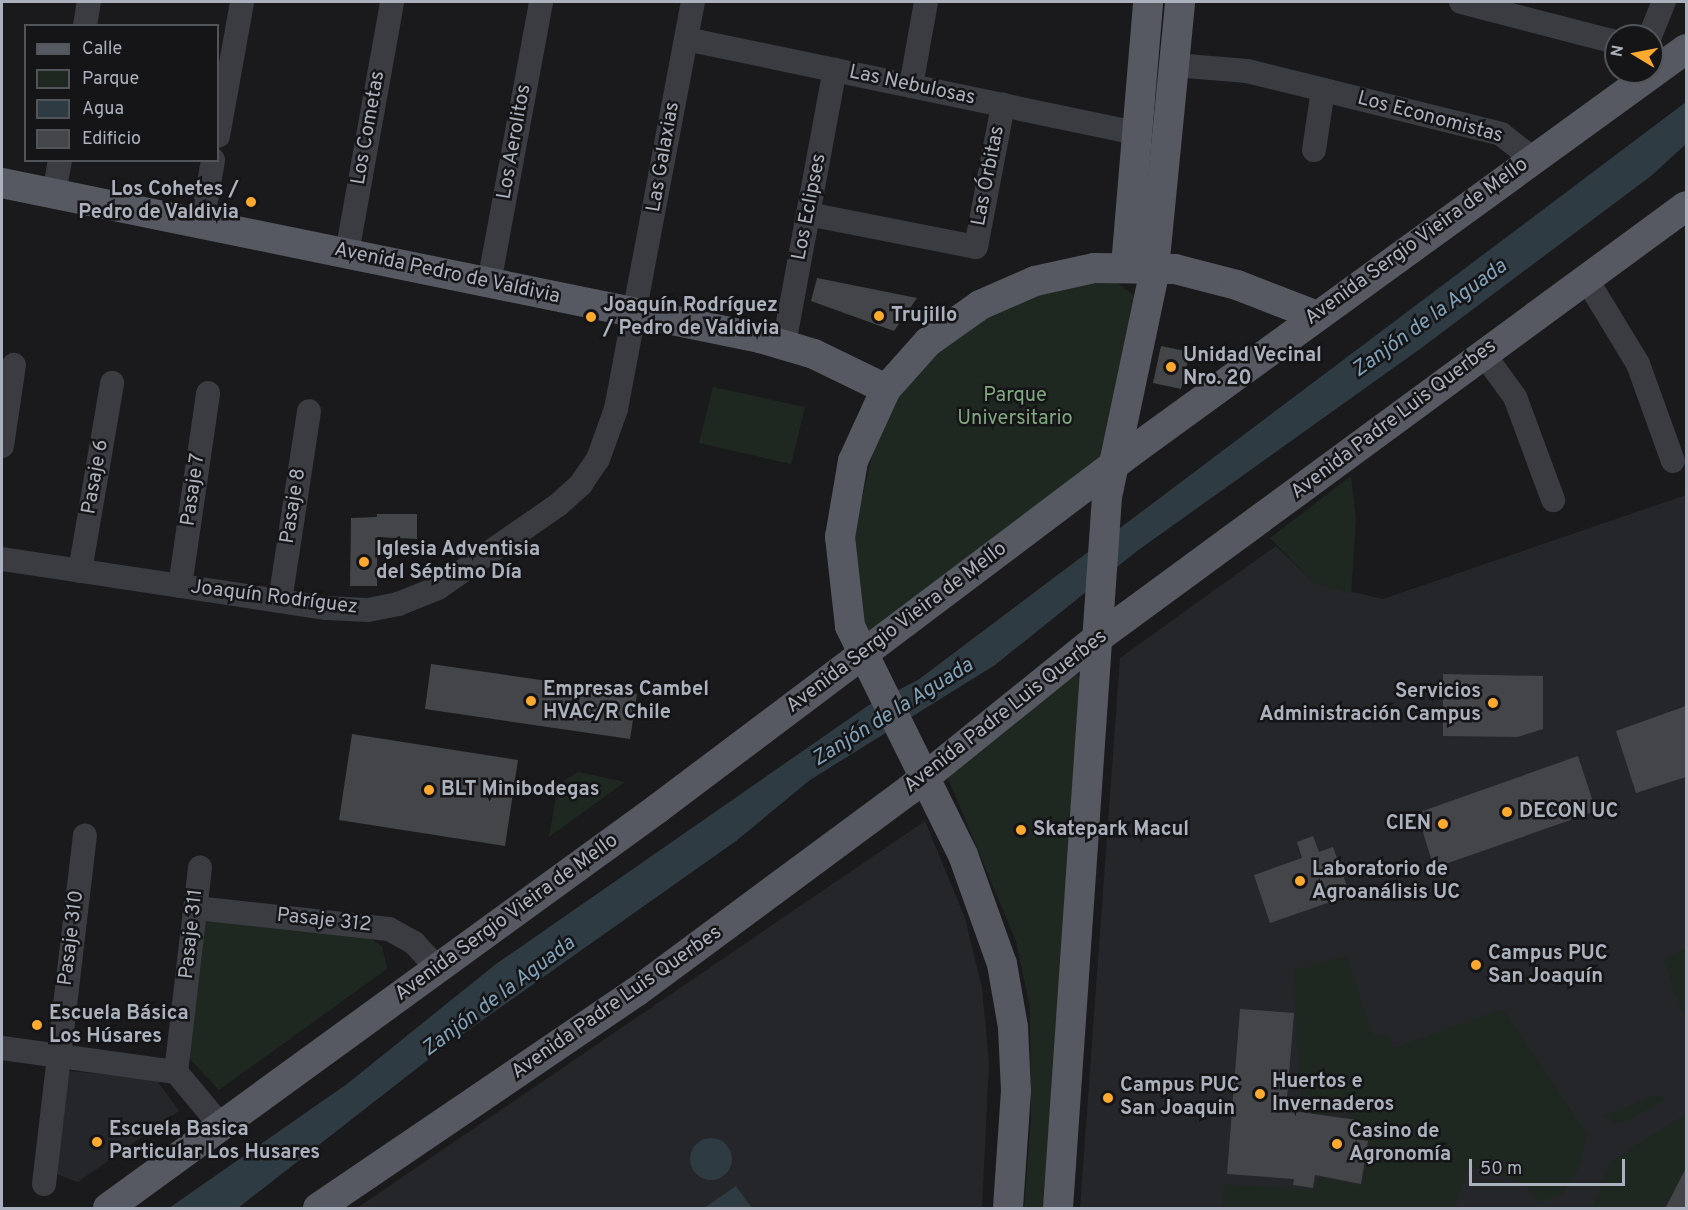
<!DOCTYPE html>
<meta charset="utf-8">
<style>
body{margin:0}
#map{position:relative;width:1688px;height:1210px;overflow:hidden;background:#1a1a1c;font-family:Overpass,sans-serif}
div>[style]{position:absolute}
.built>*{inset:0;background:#25262a}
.green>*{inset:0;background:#1f2820}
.water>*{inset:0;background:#2e3b42}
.round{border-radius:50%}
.building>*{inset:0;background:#444549}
.minor>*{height:24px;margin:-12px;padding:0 12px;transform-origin:12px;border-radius:12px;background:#3a3c42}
.major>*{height:30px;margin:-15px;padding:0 15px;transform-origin:15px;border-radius:15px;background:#565961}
.dots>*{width:16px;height:16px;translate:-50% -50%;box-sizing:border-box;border:3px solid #151517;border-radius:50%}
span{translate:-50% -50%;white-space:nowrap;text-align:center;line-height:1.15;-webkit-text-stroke:5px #151517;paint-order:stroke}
.street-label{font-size:20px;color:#abb2bd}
.poi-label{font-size:20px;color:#abb2bd;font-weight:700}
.right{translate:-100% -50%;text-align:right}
.left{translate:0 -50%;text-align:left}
.park-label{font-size:20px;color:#81a981}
.water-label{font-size:21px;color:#80a3ba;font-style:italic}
.frame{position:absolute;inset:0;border:3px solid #abb2bd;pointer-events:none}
.legend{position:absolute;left:24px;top:24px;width:195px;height:138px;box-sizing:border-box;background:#151517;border:2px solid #515459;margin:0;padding:8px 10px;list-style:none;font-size:18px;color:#abb2bd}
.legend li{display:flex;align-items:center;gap:12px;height:30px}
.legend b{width:30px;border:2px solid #515459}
.north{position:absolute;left:1604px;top:24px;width:60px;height:60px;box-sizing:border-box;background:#151517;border:2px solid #515459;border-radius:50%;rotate:280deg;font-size:16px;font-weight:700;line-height:24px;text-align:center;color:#abb2bd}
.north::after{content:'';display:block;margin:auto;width:21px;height:27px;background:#ffaa2f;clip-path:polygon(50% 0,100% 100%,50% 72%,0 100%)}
.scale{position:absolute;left:1469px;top:1159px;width:156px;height:27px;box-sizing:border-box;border:3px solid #abb2bd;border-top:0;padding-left:8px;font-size:18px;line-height:21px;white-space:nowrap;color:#abb2bd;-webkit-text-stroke:4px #151517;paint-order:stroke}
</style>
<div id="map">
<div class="built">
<div style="clip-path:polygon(1686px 495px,1686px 1208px,1080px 1208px,1120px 658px,1276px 546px,1314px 583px,1383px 599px)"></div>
<div style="clip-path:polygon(925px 821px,965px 918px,982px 988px,989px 1063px,982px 1208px,357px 1208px)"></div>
<div style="clip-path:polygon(68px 1071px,156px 1079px,179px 1111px,78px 1182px,54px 1173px)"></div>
</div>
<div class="green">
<div style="clip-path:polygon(1112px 279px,1136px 297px,1103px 459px,866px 642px,852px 540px,878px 432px,905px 385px,966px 327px,1047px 291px)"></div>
<div style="clip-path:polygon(713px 387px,805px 407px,791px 464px,699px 443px)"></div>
<div style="clip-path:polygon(1351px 476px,1356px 519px,1351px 594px,1314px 583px,1270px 538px)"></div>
<div style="clip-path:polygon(1076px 674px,1087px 683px,1048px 1208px,1024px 1208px,1031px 1120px,1030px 1008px,1016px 941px,947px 776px)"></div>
<div style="clip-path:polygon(578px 772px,625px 782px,549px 837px,558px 785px)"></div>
<div style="clip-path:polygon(205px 916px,364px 934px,382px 946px,387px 969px,219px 1090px,189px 1058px)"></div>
<div style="clip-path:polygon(1686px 949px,1686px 1010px,1681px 1012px,1664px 958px)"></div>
<div style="clip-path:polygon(1346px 956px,1373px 1036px,1388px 1032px,1393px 1048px,1503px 1009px,1588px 1135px,1577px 1171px,1562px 1194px,1538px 1203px,1526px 1184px,1469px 1166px,1455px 1208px,1223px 1208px,1224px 1184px,1315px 1190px,1317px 1177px,1362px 1186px,1370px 1141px,1354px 1138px,1357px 1121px,1349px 1119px,1351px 1101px,1339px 1099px,1335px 1116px,1312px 1113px,1302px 1103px,1293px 970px)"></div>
<div style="clip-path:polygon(1654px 1095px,1663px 1096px,1664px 1100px,1626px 1121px,1615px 1124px,1606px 1116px)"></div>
<div style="clip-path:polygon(1686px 1114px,1686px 1179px,1662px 1208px,1593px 1208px,1610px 1162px)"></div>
</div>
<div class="water">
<div style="clip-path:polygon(1686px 102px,1686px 144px,1651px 176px,1420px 349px,1137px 551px,995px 665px,810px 780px,736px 841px,443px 1048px,238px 1208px,169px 1208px,347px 1084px,496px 964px,869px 705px,918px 680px)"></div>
<div class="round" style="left:690px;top:1138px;width:42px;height:42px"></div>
<div style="clip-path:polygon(736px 1186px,752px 1208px,704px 1208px)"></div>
</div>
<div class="building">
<div style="clip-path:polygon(817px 278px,917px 298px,894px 331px,811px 301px)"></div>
<div style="clip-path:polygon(1161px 346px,1190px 352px,1181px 389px,1153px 383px)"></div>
<div style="clip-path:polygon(377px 514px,417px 514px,417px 539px,377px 537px,377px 586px,350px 586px,351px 518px,377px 517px)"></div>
<div style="clip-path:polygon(431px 664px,637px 694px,630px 739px,425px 709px)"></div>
<div style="clip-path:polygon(1443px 674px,1543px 676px,1543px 729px,1518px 737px,1443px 736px)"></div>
<div style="clip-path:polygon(1686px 706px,1686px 777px,1636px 793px,1616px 731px)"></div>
<div style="clip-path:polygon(352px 734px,518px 760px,505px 846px,339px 820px)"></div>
<div style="clip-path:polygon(1578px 756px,1596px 811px,1434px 868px,1417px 813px)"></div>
<div style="clip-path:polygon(1313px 836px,1319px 852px,1333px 847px,1347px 886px,1333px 891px,1336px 900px,1270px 923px,1254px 875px,1302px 858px,1297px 842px)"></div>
<div style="clip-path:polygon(1240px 1009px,1294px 1013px,1286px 1110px,1357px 1120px,1354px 1139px,1368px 1141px,1361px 1184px,1315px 1175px,1313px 1188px,1293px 1185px,1294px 1179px,1227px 1174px)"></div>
<div style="clip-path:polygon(1686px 1168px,1686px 1209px,1665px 1209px)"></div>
</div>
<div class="minor">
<div style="left:1461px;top:2px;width:160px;rotate:14.5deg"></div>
<div style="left:85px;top:26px;width:24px;rotate:-81deg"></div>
<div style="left:1650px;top:36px;width:37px;rotate:-68deg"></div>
<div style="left:686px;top:39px;width:461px;rotate:11.8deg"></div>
<div style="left:1175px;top:65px;width:72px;rotate:4.8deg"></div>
<div style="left:1247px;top:71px;width:262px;rotate:13.9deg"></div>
<div style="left:1501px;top:134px;width:39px;rotate:38deg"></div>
<div style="left:911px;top:86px;width:85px;rotate:-79.9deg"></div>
<div style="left:218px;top:136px;width:136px;rotate:-79.8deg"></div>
<div style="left:1314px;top:150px;width:61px;rotate:-81.5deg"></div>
<div style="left:54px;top:194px;width:35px;rotate:-80deg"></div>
<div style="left:808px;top:214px;width:171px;rotate:11.1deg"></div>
<div style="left:976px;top:247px;width:145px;rotate:-79.2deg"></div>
<div style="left:202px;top:224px;width:65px;rotate:-80.2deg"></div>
<div style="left:347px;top:253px;width:255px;rotate:-79.8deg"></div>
<div style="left:1587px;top:280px;width:98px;rotate:58.7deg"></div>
<div style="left:1638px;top:364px;width:103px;rotate:70.2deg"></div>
<div style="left:489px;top:283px;width:286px;rotate:-79.5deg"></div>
<div style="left:784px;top:344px;width:279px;rotate:-79.5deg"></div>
<div style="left:1483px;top:353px;width:54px;rotate:54deg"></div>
<div style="left:1515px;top:397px;width:110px;rotate:69.7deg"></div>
<div style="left:2px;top:446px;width:82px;rotate:-81.6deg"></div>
<div style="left:2px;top:559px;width:328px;rotate:8.6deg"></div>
<div style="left:326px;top:608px;width:42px;rotate:2.7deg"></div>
<div style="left:368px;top:610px;width:31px;rotate:-11deg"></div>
<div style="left:398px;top:604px;width:43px;rotate:-21.8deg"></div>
<div style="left:438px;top:588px;width:146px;rotate:-34.7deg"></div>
<div style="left:558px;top:505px;width:31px;rotate:-42deg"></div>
<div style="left:581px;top:484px;width:30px;rotate:-56deg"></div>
<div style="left:598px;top:459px;width:53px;rotate:-70.2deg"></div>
<div style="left:616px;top:409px;width:414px;rotate:-79.3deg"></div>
<div style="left:80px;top:571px;width:191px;rotate:-80.3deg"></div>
<div style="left:180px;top:586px;width:195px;rotate:-81.7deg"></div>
<div style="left:280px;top:601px;width:192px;rotate:-81.3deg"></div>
<div style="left:196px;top:908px;width:194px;rotate:6.2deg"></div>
<div style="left:389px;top:929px;width:29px;rotate:29deg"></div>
<div style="left:414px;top:943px;width:35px;rotate:47deg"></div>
<div style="left:2px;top:1048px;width:176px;rotate:7.9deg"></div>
<div style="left:176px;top:1072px;width:72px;rotate:50.1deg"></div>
<div style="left:176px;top:1072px;width:206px;rotate:-83.3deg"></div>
<div style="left:44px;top:1184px;width:351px;rotate:-83.3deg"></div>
</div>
<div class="major">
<div style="left:2px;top:183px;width:774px;rotate:11.56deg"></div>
<div style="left:760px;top:338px;width:56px;rotate:16.5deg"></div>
<div style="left:814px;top:354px;width:80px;rotate:25.9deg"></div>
<div style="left:1126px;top:266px;width:265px;rotate:-85.2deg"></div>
<div style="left:108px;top:1208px;width:679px;rotate:-36.01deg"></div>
<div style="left:657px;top:809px;width:598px;rotate:-36.98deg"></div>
<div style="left:1135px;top:449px;width:681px;rotate:-35.98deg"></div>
<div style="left:318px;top:1208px;width:384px;rotate:-34.2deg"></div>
<div style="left:636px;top:992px;width:340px;rotate:-36.5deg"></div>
<div style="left:909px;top:790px;width:239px;rotate:-38.9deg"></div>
<div style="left:1095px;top:640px;width:733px;rotate:-36.29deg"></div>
<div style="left:1008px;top:1208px;width:117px;rotate:-86.1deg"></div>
<div style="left:1016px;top:1091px;width:64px;rotate:-92.7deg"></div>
<div style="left:1013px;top:1027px;width:64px;rotate:-99.9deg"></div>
<div style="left:1002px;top:964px;width:116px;rotate:-109.7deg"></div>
<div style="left:963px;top:855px;width:255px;rotate:-116.3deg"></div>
<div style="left:850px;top:626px;width:90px;rotate:-96.4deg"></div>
<div style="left:840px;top:537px;width:77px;rotate:-80.3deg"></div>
<div style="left:853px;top:461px;width:79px;rotate:-65.4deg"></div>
<div style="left:886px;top:389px;width:63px;rotate:-48.2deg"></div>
<div style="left:928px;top:342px;width:64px;rotate:-35.4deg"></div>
<div style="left:980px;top:305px;width:60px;rotate:-23.6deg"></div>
<div style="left:1035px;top:281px;width:60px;rotate:-12.4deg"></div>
<div style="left:1094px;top:268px;width:81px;rotate:0.7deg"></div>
<div style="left:1175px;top:269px;width:64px;rotate:14.5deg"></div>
<div style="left:1237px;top:285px;width:86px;rotate:21.2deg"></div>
<div style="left:1058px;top:1208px;width:713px;rotate:-86.06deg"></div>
<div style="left:1107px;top:497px;width:223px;rotate:-78.1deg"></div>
<div style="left:1153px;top:279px;width:278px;rotate:-84.4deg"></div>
</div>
<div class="dots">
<div style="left:251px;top:202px;background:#ffaa2f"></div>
<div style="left:879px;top:316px;background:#ffaa2f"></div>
<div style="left:591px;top:317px;background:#ffaa2f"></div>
<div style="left:1171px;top:367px;background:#ffaa2f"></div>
<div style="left:364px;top:562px;background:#ffaa2f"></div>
<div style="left:531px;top:701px;background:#ffaa2f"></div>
<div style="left:1493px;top:703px;background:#ffaa2f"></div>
<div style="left:429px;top:790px;background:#ffaa2f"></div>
<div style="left:1507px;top:812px;background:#ffaa2f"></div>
<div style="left:1443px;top:824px;background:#ffaa2f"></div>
<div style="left:1021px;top:830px;background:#ffaa2f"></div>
<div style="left:1300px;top:881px;background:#ffaa2f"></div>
<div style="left:1476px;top:965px;background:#ffaa2f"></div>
<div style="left:37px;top:1025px;background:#ffaa2f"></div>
<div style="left:1260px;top:1094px;background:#ffaa2f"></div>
<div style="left:1108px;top:1098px;background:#ffaa2f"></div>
<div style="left:97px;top:1142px;background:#ffaa2f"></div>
<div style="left:1337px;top:1144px;background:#ffaa2f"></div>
</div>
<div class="street-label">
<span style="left:912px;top:86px;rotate:12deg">Las Nebulosas</span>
<span style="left:1430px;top:118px;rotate:15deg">Los Economistas</span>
<span style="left:369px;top:128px;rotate:-80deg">Los Cometas</span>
<span style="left:515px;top:142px;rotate:-80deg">Los Aerolitos</span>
<span style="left:664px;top:157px;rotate:-80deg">Las Galaxias</span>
<span style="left:989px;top:176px;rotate:-79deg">Las Órbitas</span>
<span style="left:810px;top:207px;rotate:-79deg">Los Eclipses</span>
<span style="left:1417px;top:242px;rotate:-36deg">Avenida Sergio Vieira de Mello</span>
<span style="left:447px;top:274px;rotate:12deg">Avenida Pedro de Valdivia</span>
<span style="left:1394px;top:420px;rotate:-37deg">Avenida Padre Luis Querbes</span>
<span style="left:96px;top:477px;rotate:-80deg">Pasaje 6</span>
<span style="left:194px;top:490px;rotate:-82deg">Pasaje 7</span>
<span style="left:294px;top:506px;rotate:-81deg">Pasaje 8</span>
<span style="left:274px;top:598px;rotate:7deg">Joaquín Rodríguez</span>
<span style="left:897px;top:628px;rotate:-37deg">Avenida Sergio Vieira de Mello</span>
<span style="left:1006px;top:712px;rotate:-38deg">Avenida Padre Luis Querbes</span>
<span style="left:507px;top:918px;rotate:-36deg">Avenida Sergio Vieira de Mello</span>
<span style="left:324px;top:921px;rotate:6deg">Pasaje 312</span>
<span style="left:192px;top:934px;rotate:-84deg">Pasaje 311</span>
<span style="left:72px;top:938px;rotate:-83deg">Pasaje 310</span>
<span style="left:617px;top:1003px;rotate:-35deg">Avenida Padre Luis Querbes</span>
</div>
<div class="poi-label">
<span class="right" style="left:239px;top:202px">Los Cohetes /<br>Pedro de Valdivia</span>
<span class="left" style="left:603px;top:318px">Joaquín Rodríguez<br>/ Pedro de Valdivia</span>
<span class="left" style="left:891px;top:316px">Trujillo</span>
<span class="left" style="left:1183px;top:368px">Unidad Vecinal<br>Nro. 20</span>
<span class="left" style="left:376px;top:562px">Iglesia Adventisia<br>del Séptimo Día</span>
<span class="left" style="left:543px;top:702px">Empresas Cambel<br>HVAC/R Chile</span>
<span class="right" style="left:1481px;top:704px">Servicios<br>Administración Campus</span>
<span class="left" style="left:441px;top:790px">BLT Minibodegas</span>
<span class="left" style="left:1519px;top:812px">DECON UC</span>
<span class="right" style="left:1431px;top:824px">CIEN</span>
<span class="left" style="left:1033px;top:830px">Skatepark Macul</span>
<span class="left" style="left:1312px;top:882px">Laboratorio de<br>Agroanálisis UC</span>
<span class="left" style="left:1488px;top:966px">Campus PUC<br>San Joaquín</span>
<span class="left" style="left:49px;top:1026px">Escuela Básica<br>Los Húsares</span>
<span class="left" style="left:1272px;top:1094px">Huertos e<br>Invernaderos</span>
<span class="left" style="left:1120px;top:1098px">Campus PUC<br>San Joaquin</span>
<span class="left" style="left:109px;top:1142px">Escuela Basica<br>Particular Los Husares</span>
<span class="left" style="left:1349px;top:1144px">Casino de<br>Agronomía</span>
</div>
<div class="park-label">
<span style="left:1015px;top:408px">Parque<br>Universitario</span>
</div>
<div class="water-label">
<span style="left:1430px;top:319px;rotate:-36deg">Zanjón de la Aguada</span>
<span style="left:893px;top:713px;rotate:-32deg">Zanjón de la Aguada</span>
<span style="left:499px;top:997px;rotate:-37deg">Zanjón de la Aguada</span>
</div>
<div class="frame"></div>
<ul class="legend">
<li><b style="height:8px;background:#565961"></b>Calle</li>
<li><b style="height:16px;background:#1f2820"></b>Parque</li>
<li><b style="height:16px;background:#2e3b42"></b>Agua</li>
<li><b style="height:16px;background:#444549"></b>Edificio</li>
</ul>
<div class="north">N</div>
<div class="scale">50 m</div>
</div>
